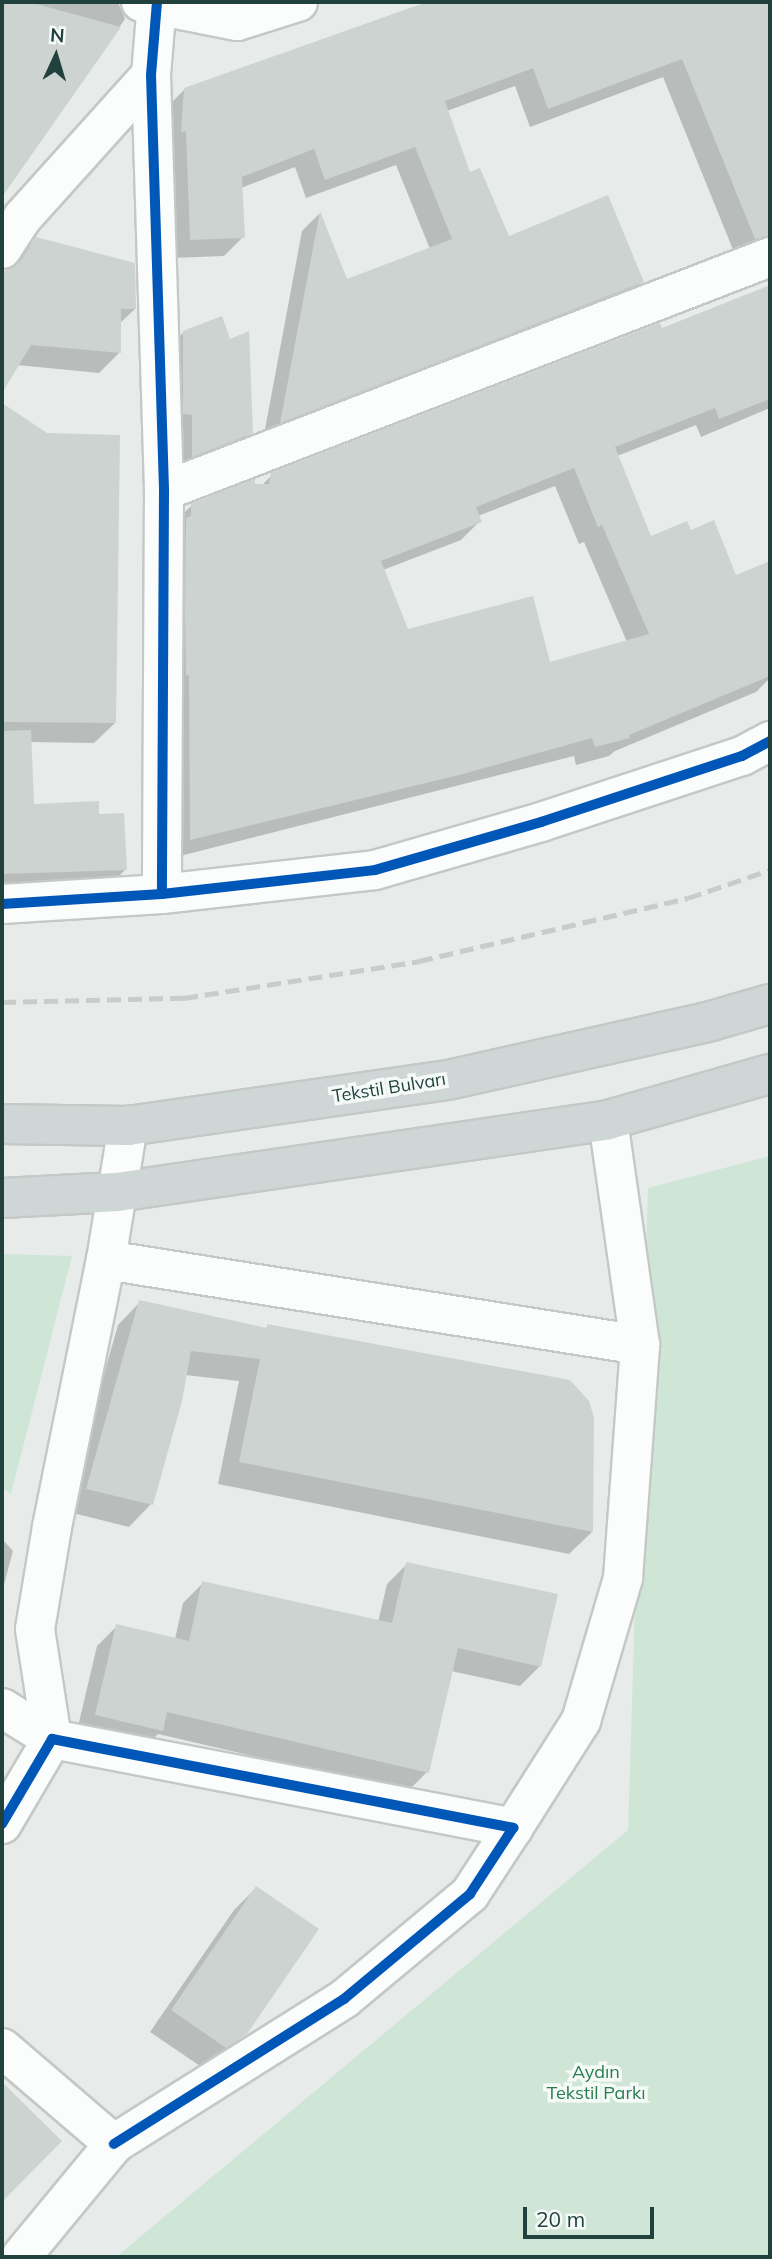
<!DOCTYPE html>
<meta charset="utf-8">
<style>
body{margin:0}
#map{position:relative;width:772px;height:2259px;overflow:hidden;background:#e7ecea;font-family:Mulish,sans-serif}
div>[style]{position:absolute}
.green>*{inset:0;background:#cfe6d7}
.shadow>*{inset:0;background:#0003}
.building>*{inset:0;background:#cdd3d1}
.roads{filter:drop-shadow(2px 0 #c4c9c7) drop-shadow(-2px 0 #c4c9c7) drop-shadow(0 2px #c4c9c7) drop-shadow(0 -2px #c4c9c7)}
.minor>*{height:38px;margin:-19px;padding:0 19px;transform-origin:19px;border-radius:19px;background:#fbfcfc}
.major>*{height:38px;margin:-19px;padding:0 19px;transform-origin:19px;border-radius:19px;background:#ced7d5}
.rail>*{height:5px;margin-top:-2.5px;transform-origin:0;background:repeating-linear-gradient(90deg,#c8cdcb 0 14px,transparent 0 21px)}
.cycleway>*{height:10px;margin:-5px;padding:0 5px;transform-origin:5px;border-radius:5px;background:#0057b8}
span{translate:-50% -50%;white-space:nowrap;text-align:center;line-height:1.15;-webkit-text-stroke:7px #f5faf8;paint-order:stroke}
.street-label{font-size:18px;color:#21423c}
.park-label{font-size:18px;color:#277d4e}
.frame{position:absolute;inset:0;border:4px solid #21423c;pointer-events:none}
.north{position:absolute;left:21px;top:21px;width:70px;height:70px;-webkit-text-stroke:5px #f5faf8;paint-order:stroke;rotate:4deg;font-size:19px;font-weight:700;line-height:28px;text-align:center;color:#21423c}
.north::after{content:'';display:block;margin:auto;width:24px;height:32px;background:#21423c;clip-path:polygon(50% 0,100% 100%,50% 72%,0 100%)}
.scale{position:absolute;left:523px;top:2207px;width:131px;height:32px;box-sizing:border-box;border:4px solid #21423c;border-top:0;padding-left:9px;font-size:21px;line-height:24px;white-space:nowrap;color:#21423c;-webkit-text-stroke:5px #f5faf8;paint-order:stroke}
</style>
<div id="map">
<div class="green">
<div style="clip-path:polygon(770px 1156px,770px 2257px,116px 2257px,628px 1830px,648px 1188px)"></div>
<div style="clip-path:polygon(2px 1254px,72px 1256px,11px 1494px,2px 1488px)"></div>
</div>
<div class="shadow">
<div style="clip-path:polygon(2px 2px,118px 2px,125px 19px,2px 194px)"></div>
<div style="clip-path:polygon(430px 2px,770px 2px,770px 265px,736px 257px,663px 77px,530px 127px,515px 86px,447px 111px,469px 174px,508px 239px,641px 282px,623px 301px,263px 440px,302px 231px,319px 214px,346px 281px,430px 249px,396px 165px,306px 198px,295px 167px,241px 188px,243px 237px,224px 256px,172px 258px,166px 108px,185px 89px)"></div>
<div style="clip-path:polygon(36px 239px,135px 309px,119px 324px,119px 353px,99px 373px,17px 365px,2px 389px,2px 272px,8px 271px)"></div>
<div style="clip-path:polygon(evenodd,770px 284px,770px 408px,701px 437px,696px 425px,617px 456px,650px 539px,690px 532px,735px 577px,770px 562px,770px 678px,756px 692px,615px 751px,609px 756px,576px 765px,574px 756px,172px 858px,173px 524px,192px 505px,261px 486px,272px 475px,661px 331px,765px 289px,770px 284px,555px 486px,579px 544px,584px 542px,627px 642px,549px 664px,407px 631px,383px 570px,461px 540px,480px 521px,478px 516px,555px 486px)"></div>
<div style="clip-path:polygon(184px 332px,251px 432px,229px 454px,171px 477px,162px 354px)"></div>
<div style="clip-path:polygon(2px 405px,47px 435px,115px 723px,94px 743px,29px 742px,33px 806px,97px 816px,125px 870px,105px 890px,2px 894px)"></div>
<div style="clip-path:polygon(140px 1302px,264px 1330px,268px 1326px,592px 1532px,569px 1554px,218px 1484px,239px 1381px,185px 1375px,151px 1504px,129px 1527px,65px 1511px,118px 1325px)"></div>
<div style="clip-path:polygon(2px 1539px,13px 1551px,2px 1592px)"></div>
<div style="clip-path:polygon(407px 1564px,540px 1666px,520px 1686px,451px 1671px,427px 1772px,407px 1792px,158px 1734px,142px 1750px,76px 1735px,97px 1646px,117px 1626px,175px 1639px,183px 1603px,203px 1583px,378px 1622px,387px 1584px)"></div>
<div style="clip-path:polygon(256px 1888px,245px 2033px,223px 2056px,203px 2068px,150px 2032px,234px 1910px)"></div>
<div style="clip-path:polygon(2px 2084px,60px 2141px,2px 2200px)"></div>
</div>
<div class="building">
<div style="clip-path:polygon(2px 2px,29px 2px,121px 27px,2px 197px)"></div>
<div style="clip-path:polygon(427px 2px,770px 2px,770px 236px,755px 239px,682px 59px,548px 109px,533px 68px,445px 101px,470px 172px,480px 168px,509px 236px,608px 195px,644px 282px,280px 423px,320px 211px,347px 279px,452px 239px,415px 147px,325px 180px,314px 149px,242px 177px,245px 238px,190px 240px,186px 131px,181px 132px,184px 88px)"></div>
<div style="clip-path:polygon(36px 237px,135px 263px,136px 309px,121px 309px,121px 353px,31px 345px,2px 393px,2px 277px,6px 270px,20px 262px)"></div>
<div style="clip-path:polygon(evenodd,770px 285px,770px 399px,719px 419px,715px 408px,615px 447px,651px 536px,687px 521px,691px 530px,714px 520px,736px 575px,770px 561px,770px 676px,629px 735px,630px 738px,595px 747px,592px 738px,463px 774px,190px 840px,189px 675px,186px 676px,185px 614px,186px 518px,191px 516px,191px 504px,255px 479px,255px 484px,269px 484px,271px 473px,660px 323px,662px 328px,770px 285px,574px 468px,598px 527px,602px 525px,649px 634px,550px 662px,533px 596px,408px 629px,381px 561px,482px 522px,476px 507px,574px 468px)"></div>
<div style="clip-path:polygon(222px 316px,230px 339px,249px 331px,253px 433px,192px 457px,192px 415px,183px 414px,183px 331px)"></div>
<div style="clip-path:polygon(2px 403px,47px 433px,120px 435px,116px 723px,2px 722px)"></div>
<div style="clip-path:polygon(31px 730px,34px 804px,99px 801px,99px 814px,124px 813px,127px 870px,2px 874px,2px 731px)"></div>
<div style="clip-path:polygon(139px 1300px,267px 1328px,267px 1324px,570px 1380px,589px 1401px,594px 1418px,593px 1532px,239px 1462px,260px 1359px,191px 1351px,182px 1401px,153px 1505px,86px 1489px)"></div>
<div style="clip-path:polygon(406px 1562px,558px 1594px,541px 1667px,458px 1648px,429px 1773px,167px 1712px,163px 1731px,95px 1715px,116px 1624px,189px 1641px,202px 1581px,392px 1623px)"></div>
<div style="clip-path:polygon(256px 1886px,319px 1929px,247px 2034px,226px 2048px,171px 2010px)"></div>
<div style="clip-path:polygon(2px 2082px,62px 2141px,2px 2202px)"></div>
</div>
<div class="roads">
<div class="minor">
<div style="left:141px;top:2px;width:98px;rotate:11.2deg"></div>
<div style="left:237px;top:21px;width:64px;rotate:-17.3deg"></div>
<div style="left:157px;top:2px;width:73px;rotate:94.7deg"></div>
<div style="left:151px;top:75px;width:416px;rotate:88.2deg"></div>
<div style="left:164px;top:491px;width:403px;rotate:90.3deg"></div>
<div style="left:2px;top:249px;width:38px;rotate:-57deg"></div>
<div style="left:23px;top:217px;width:191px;rotate:-48deg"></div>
<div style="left:164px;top:491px;width:650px;rotate:-21.11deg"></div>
<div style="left:2px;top:904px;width:160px;rotate:-3.6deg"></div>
<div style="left:162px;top:894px;width:214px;rotate:-6.4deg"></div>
<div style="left:375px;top:870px;width:173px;rotate:-16.1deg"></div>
<div style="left:541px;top:822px;width:212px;rotate:-18.2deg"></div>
<div style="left:742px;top:756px;width:32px;rotate:-28deg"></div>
<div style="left:106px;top:1260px;width:541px;rotate:9.04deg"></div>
<div style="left:2px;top:1708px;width:59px;rotate:31.8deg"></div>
<div style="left:52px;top:1739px;width:111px;rotate:-98.8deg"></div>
<div style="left:35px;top:1629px;width:103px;rotate:-80.5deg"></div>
<div style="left:52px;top:1527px;width:272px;rotate:-78.6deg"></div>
<div style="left:106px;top:1260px;width:136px;rotate:-80.7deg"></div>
<div style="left:2px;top:1824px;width:99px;rotate:-59.5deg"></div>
<div style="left:52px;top:1739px;width:470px;rotate:10.9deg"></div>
<div style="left:513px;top:1828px;width:79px;rotate:123.1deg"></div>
<div style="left:470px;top:1894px;width:164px;rotate:140.2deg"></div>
<div style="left:344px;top:1999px;width:272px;rotate:147.8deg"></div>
<div style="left:513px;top:1828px;width:127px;rotate:-57.6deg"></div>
<div style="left:581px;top:1721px;width:149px;rotate:-73.6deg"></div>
<div style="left:623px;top:1578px;width:234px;rotate:-85.8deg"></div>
<div style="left:640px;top:1345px;width:227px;rotate:-98.1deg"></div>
<div style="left:2px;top:2048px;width:148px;rotate:40.6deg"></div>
<div style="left:114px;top:2144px;width:146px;rotate:129.5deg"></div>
</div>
<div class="major">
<div style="left:2px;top:1124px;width:126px;rotate:0.9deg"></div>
<div style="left:128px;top:1126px;width:323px;rotate:-8.2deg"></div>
<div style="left:448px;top:1080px;width:270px;rotate:-12.6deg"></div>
<div style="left:711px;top:1021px;width:61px;rotate:-16.1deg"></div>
<div style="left:2px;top:1198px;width:115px;rotate:-3deg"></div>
<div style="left:117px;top:1192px;width:496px;rotate:-8.3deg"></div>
<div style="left:608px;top:1120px;width:168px;rotate:-15.9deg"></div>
</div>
</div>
<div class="rail">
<div style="left:2px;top:1002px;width:182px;rotate:-1.3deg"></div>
<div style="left:184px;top:998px;width:238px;rotate:-8.9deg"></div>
<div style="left:419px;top:961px;width:276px;rotate:-13.2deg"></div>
<div style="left:688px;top:898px;width:87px;rotate:-18.9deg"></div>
</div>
<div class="cycleway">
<div style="left:157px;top:2px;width:73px;rotate:94.7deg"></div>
<div style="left:151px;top:75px;width:416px;rotate:88.2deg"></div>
<div style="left:164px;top:491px;width:403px;rotate:90.3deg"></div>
<div style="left:2px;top:904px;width:160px;rotate:-3.6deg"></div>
<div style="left:162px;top:894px;width:214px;rotate:-6.4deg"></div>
<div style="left:375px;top:870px;width:173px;rotate:-16.1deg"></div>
<div style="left:541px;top:822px;width:212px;rotate:-18.2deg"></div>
<div style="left:742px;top:756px;width:32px;rotate:-28deg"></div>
<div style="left:2px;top:1824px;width:99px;rotate:-59.5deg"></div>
<div style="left:52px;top:1739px;width:470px;rotate:10.9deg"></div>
<div style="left:513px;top:1828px;width:79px;rotate:123.1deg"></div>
<div style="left:470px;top:1894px;width:164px;rotate:140.2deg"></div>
<div style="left:344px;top:1999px;width:272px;rotate:147.8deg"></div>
</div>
<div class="street-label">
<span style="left:389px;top:1088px;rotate:-9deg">Tekstil Bulvarı</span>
</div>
<div class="park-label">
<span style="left:596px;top:2083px">Aydın<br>Tekstil Parkı</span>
</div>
<div class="frame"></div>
<div class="north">N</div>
<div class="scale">20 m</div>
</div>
